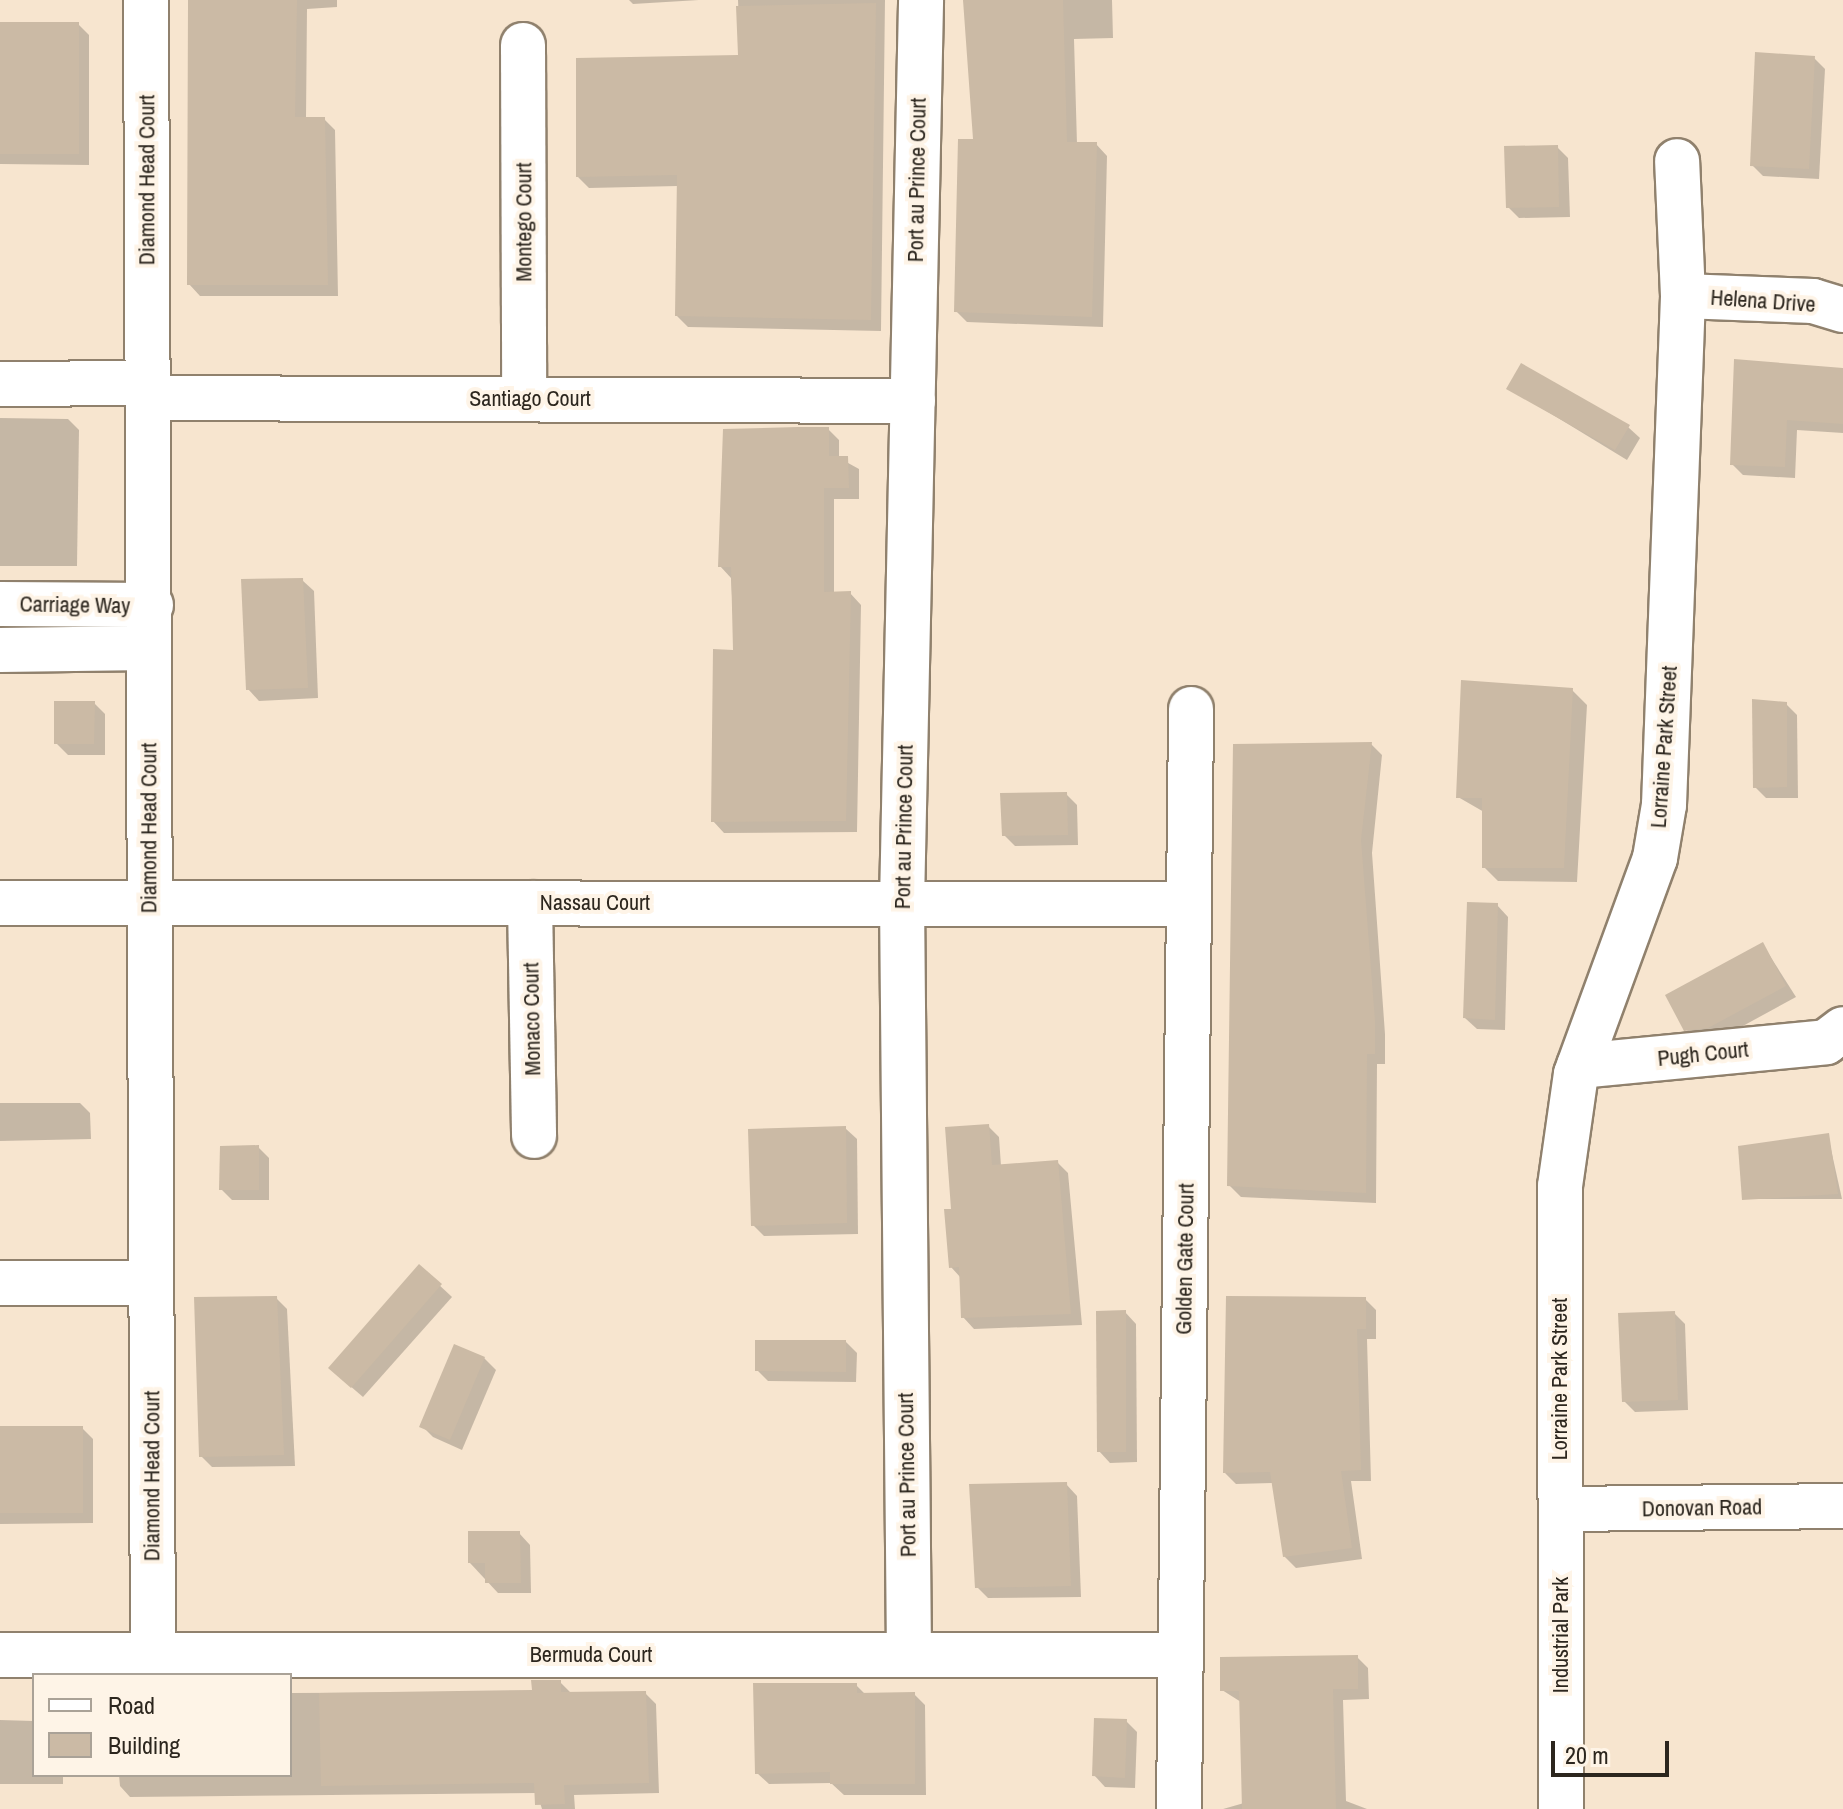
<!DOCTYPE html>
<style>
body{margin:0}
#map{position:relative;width:1843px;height:1809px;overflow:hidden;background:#f7e5cf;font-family:"Archivo Narrow",sans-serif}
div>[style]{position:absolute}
.shadow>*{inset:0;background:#0003}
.building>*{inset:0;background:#cbbaa5}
.roads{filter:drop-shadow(2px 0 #90816d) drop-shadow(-2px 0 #90816d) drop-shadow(0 2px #90816d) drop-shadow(0 -2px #90816d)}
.minor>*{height:44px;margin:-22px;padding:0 22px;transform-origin:22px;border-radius:22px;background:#fff}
span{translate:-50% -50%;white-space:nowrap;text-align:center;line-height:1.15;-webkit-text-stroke:8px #fef4e7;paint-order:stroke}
.street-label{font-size:22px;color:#2c261e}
.legend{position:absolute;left:32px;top:1673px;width:260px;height:104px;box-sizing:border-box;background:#fef4e7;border:2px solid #aaa297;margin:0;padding:10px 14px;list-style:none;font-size:24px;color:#2c261e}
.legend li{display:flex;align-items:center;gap:16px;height:40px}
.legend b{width:40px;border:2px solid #aaa297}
.scale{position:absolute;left:1551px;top:1741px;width:118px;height:36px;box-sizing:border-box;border:4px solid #2c261e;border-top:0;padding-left:10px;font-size:24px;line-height:28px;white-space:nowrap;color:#2c261e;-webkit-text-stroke:6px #fef4e7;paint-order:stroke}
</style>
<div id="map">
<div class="shadow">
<div style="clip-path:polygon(188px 0,337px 0,337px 7px,307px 9px,306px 119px,324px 119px,335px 130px,338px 296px,200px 296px,189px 284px)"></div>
<div style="clip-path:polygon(629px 0,699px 0,633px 4px)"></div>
<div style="clip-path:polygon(738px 0,885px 0,881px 331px,688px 327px,677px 316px,678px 186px,589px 188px,578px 177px,740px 57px)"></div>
<div style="clip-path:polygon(966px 0,1112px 0,1113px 38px,1074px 39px,1077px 144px,1096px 144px,1107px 156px,1103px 327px,967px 322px,956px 311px,975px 141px)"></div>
<div style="clip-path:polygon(0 23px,78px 24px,89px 35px,89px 165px,0 164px)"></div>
<div style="clip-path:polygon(1814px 58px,1825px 69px,1819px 179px,1763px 176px,1752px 165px)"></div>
<div style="clip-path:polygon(1557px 147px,1568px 158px,1570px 217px,1519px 218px,1508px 207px)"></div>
<div style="clip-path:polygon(1843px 370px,1843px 433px,1797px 430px,1795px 478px,1743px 475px,1732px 464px)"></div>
<div style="clip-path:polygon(1509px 388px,1628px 427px,1640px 438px,1627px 460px)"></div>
<div style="clip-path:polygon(0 418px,68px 419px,79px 430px,77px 566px,0 566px)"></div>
<div style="clip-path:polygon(828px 429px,839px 440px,839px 458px,859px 469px,859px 499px,834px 499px,834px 593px,850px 593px,861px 605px,857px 832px,724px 833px,713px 821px,735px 652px,731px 578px,720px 566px)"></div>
<div style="clip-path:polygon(302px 580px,314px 591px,318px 698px,259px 701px,248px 689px)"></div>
<div style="clip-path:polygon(1572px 690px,1587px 705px,1577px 882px,1498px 881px,1484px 867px,1484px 812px,1458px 797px)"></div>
<div style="clip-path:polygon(94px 703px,105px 714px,105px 755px,68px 755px,56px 743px)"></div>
<div style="clip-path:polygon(1786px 704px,1797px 715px,1798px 798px,1766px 798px,1755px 787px)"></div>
<div style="clip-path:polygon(1371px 744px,1382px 755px,1372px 853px,1385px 1034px,1385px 1064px,1377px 1064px,1376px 1203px,1241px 1197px,1229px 1185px)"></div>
<div style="clip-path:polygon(1066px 794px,1077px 805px,1078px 845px,1015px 846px,1004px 835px)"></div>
<div style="clip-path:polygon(1497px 905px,1508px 917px,1505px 1030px,1477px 1029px,1465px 1018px)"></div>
<div style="clip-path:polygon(1763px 945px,1796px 997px,1719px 1039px,1697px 1041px,1686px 1029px)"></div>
<div style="clip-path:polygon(0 1103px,80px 1103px,90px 1113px,91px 1139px,0 1141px)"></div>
<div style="clip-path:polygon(988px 1126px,999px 1137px,1001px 1166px,1057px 1162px,1068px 1173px,1082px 1325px,974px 1329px,963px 1317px,961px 1278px,951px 1267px,954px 1211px)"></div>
<div style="clip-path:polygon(845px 1128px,857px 1139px,858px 1234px,764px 1236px,753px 1225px)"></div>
<div style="clip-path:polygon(1828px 1136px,1842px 1199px,1744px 1199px)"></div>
<div style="clip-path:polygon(258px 1147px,269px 1158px,269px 1200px,232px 1200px,221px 1189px)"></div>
<div style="clip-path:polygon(420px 1267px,452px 1297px,363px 1397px,342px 1379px)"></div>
<div style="clip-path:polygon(276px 1298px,287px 1309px,295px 1466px,212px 1467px,201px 1456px)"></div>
<div style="clip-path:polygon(1365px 1299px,1376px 1310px,1376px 1339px,1367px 1339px,1371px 1481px,1351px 1481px,1362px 1559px,1296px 1568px,1284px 1556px,1274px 1483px,1236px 1484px,1225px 1473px)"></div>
<div style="clip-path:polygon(1125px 1312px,1136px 1324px,1137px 1462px,1110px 1463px,1099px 1451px)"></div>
<div style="clip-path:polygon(1674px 1313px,1685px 1324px,1688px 1410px,1635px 1412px,1624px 1401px)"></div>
<div style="clip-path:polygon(846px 1342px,857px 1353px,856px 1382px,768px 1381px,757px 1370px)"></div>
<div style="clip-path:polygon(484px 1358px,496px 1370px,462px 1450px,433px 1437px,422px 1426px)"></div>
<div style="clip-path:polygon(0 1428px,82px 1428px,93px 1439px,93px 1523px,0 1524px)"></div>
<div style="clip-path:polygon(1066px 1484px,1077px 1496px,1081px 1597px,988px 1598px,977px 1587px)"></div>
<div style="clip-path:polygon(519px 1533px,530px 1545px,531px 1593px,498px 1593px,470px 1563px)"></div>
<div style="clip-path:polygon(1357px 1657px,1368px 1668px,1369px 1699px,1343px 1700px,1346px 1801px,1367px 1809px,1223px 1809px,1244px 1803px,1241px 1702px,1222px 1690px)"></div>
<div style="clip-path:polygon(560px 1682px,572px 1694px,645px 1693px,656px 1704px,659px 1793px,574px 1795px,575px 1809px,542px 1809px,537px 1793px,130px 1797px,120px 1786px,119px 1775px,290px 1775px,290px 1693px,534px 1692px)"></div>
<div style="clip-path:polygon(856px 1685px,866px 1695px,914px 1694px,925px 1705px,926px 1795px,844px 1795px,831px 1783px,769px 1784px,757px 1773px)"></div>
<div style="clip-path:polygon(0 1720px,34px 1721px,34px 1775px,63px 1775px,63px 1784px,0 1784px)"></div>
<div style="clip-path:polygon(1126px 1721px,1137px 1732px,1135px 1788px,1105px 1787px,1094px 1775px)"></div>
</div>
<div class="building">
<div style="clip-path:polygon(188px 0,297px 0,295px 117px,325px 117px,328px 285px,187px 285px)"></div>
<div style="clip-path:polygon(963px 0,1063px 0,1067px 142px,1097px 142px,1092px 317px,954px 312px,958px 139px,973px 139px)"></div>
<div style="clip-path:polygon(876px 3px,871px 320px,675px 316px,677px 175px,576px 177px,576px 58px,738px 55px,736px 6px)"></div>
<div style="clip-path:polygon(0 22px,79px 22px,79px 154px,0 154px)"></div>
<div style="clip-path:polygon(1755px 52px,1815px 56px,1809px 169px,1750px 166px)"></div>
<div style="clip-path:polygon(1558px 145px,1559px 207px,1506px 208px,1504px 146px)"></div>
<div style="clip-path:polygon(1734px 359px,1843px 368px,1843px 424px,1787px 420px,1785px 467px,1730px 465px)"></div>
<div style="clip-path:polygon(1521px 363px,1630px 425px,1615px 450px,1506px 389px)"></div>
<div style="clip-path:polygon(798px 427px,829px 427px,829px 456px,848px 456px,849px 488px,824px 488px,824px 592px,851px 591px,846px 821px,711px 822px,713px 649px,733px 650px,731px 567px,718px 567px,723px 429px)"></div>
<div style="clip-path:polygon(303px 578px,308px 688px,246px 690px,241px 579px)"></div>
<div style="clip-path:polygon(1461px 680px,1573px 688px,1564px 868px,1482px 868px,1482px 798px,1456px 798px)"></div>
<div style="clip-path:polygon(1752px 699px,1787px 702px,1787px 787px,1753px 788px)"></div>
<div style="clip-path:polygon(54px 701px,95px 701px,94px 744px,54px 744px)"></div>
<div style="clip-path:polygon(1372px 742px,1361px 840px,1375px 1021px,1375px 1054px,1367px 1054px,1366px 1193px,1227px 1186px,1233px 744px)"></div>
<div style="clip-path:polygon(1067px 792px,1068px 835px,1002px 836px,1000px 793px)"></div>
<div style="clip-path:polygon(1467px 902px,1498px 903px,1495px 1020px,1463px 1018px)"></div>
<div style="clip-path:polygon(1763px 942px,1786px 986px,1708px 1028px,1684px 1031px,1665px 995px)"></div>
<div style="clip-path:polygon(989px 1124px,992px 1165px,1058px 1160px,1071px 1314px,961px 1318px,959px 1267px,949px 1268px,944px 1209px,951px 1209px,945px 1127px)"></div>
<div style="clip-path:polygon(846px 1126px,847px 1223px,751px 1226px,748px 1129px)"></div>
<div style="clip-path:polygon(1829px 1133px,1838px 1194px,1742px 1200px,1738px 1146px)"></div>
<div style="clip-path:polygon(259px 1145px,259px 1190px,219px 1190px,220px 1146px)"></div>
<div style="clip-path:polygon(419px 1264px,442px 1284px,351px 1388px,328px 1368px)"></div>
<div style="clip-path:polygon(277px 1296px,284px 1455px,199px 1457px,194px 1297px)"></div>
<div style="clip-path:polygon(1226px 1296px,1366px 1297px,1366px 1329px,1357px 1329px,1361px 1470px,1341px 1471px,1352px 1548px,1283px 1557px,1270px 1472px,1223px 1473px)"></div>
<div style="clip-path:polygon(1126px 1310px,1126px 1452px,1097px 1452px,1096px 1311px)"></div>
<div style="clip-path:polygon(1675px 1311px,1678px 1400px,1622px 1402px,1618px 1313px)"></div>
<div style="clip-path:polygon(755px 1340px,846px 1340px,846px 1372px,755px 1371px)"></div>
<div style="clip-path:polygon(454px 1344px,485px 1357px,450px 1440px,419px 1427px)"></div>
<div style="clip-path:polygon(0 1426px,83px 1426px,83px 1513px,0 1513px)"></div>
<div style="clip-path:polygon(1067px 1482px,1071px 1586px,975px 1588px,969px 1484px)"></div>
<div style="clip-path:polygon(468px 1531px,520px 1531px,521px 1583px,485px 1583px,485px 1563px,468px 1563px)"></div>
<div style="clip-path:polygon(1358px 1655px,1358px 1689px,1333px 1689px,1336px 1809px,1242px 1809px,1239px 1691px,1220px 1691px,1220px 1657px)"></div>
<div style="clip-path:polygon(531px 1680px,561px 1680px,561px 1692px,646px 1691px,649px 1783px,564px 1785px,565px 1804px,535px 1805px,534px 1783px,321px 1786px,319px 1693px,532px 1690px)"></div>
<div style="clip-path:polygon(753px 1683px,857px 1683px,857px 1693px,915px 1692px,915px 1784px,830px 1784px,830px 1772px,755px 1774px)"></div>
<div style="clip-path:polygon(1094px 1718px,1127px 1719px,1125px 1778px,1092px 1776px)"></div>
</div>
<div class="roads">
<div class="minor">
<div style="left:146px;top:0;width:1655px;rotate:89.76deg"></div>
<div style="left:523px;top:45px;width:354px;rotate:89.8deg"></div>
<div style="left:1683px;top:296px;width:130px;rotate:2.2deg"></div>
<div style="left:1813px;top:301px;width:31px;rotate:17deg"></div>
<div style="left:0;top:384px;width:148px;rotate:-0.4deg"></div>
<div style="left:148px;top:398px;width:765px;rotate:0.22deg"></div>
<div style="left:0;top:604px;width:151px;rotate:0.4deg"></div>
<div style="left:0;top:650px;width:149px;rotate:-0.8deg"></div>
<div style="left:0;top:903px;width:1189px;rotate:0.05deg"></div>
<div style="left:530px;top:903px;width:233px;rotate:89deg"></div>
<div style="left:1579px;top:1066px;width:248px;rotate:-5.5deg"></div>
<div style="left:1826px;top:1042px;width:21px;rotate:-37deg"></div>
<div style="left:0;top:1283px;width:151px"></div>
<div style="left:1561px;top:1509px;width:282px;rotate:-0.6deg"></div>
<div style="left:0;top:1655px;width:1181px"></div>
<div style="left:909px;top:1655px;width:752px;rotate:-90.53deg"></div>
<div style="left:902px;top:903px;width:903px;rotate:-88.79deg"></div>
<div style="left:1179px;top:1809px;width:1100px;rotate:-89.37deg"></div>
<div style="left:1561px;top:1809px;width:623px;rotate:-90.09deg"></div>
<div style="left:1560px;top:1186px;width:113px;rotate:-81.9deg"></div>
<div style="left:1576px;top:1074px;width:230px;rotate:-69.9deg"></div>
<div style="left:1655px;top:858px;width:54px;rotate:-80.4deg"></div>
<div style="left:1664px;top:805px;width:509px;rotate:-87.86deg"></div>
<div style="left:1683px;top:296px;width:135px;rotate:-92.5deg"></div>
</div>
</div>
<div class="street-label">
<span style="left:147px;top:180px;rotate:-90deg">Diamond Head Court</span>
<span style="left:917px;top:180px;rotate:-89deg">Port au Prince Court</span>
<span style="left:524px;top:222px;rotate:-90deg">Montego Court</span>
<span style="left:1763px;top:301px;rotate:4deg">Helena Drive</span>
<span style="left:530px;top:399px">Santiago Court</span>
<span style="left:75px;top:605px;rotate:1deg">Carriage Way</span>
<span style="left:1664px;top:747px;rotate:-86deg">Lorraine Park Street</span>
<span style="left:904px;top:827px;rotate:-89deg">Port au Prince Court</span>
<span style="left:149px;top:828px;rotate:-90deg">Diamond Head Court</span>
<span style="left:595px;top:903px">Nassau Court</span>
<span style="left:532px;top:1019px;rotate:-91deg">Monaco Court</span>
<span style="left:1703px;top:1054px;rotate:-6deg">Pugh Court</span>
<span style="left:1185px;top:1259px;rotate:-89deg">Golden Gate Court</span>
<span style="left:1560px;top:1379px;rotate:-90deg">Lorraine Park Street</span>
<span style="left:907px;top:1475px;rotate:-91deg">Port au Prince Court</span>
<span style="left:152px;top:1476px;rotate:-90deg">Diamond Head Court</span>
<span style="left:1702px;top:1508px;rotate:-1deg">Donovan Road</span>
<span style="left:1561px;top:1635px;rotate:-90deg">Industrial Park</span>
<span style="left:591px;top:1655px">Bermuda Court</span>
</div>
<ul class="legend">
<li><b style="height:10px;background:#fff"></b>Road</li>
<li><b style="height:22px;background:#cbbaa5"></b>Building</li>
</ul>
<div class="scale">20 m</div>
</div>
